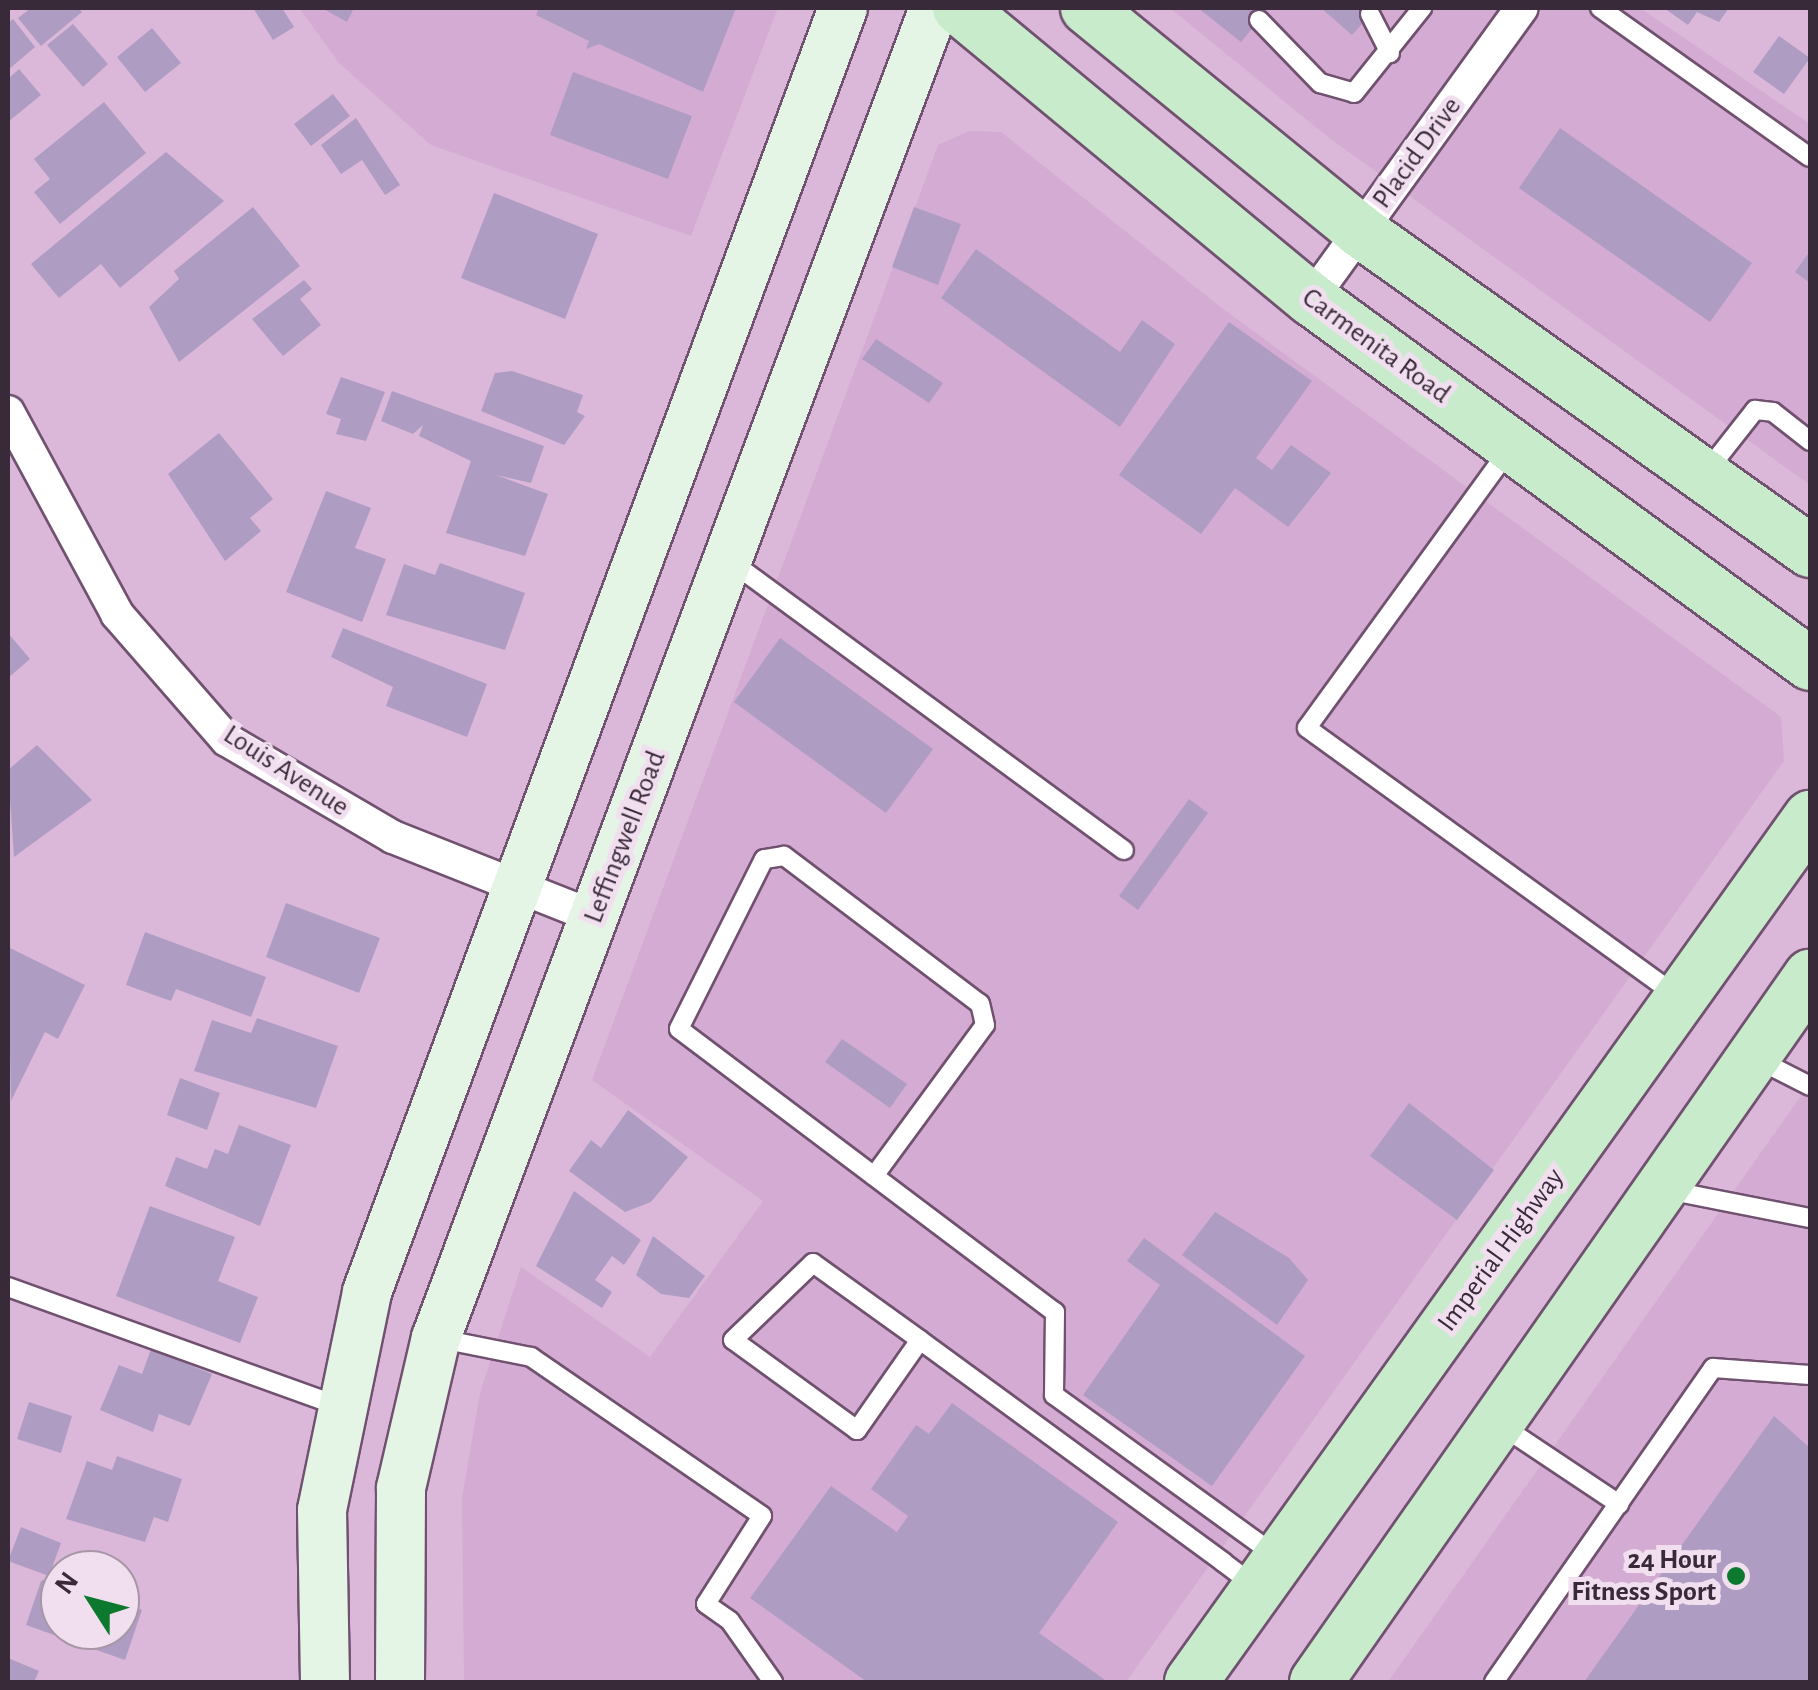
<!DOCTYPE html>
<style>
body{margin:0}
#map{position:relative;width:1818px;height:1690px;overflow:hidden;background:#dbb8da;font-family:"Alegreya Sans",sans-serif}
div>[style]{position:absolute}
.built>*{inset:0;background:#d4abd2}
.building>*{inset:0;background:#af9cc3}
.roads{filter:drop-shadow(2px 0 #70516f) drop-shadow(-2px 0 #70516f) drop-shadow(0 2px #70516f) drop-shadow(0 -2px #70516f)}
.lane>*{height:18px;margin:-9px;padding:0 9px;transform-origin:9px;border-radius:9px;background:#fff}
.street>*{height:32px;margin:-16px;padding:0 16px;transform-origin:16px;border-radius:16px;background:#fff}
.secondary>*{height:48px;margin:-24px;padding:0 24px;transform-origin:24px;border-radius:24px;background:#e4f5e6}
.primary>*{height:52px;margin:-26px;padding:0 26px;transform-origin:26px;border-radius:26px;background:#c8ebcc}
.dots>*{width:28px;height:28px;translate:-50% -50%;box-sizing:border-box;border:5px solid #f1dff0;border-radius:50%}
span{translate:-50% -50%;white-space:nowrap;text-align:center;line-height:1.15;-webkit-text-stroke:10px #f1dff0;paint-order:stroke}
.street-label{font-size:28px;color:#382a38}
.poi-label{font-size:28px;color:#382a38;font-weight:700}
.right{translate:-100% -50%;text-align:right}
.frame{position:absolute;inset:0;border:10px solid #382a38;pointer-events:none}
.north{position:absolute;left:40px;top:1550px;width:100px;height:100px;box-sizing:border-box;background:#f1dff0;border:2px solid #a797a6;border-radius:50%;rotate:306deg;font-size:28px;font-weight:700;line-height:40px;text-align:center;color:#382a38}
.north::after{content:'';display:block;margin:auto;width:35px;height:45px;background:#0c792e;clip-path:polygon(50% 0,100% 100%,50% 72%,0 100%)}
</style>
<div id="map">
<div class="built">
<div style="clip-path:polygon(299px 8px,778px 8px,691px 236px,431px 145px,340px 64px)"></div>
<div style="clip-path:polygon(1170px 8px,1640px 8px,1810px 124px,1810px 485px,1328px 137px)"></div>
<div style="clip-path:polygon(969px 131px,1001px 132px,1223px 309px,1781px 717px,1784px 761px,1126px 1682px,464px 1682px,462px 1498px,480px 1393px,521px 1267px,650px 1357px,763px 1201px,592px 1080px,938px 145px)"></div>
<div style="clip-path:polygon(1810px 1083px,1810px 1682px,1388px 1682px)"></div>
</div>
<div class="building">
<div style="clip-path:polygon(31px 8px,78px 8px,82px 12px,41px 46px,18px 18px)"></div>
<div style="clip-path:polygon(253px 8px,282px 8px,294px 27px,273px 40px)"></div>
<div style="clip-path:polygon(322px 8px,354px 8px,347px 22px)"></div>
<div style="clip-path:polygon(539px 8px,736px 8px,703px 92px,599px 44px,586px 49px,589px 41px,536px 15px)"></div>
<div style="clip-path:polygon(1198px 8px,1269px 8px,1241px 42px)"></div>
<div style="clip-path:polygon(1321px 8px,1376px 8px,1352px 35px)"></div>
<div style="clip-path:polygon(1664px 8px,1729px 8px,1719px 22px,1697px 12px,1688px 25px)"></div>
<div style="clip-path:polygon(13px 19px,35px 47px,8px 70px,8px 23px)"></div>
<div style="clip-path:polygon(73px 24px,108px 64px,83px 87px,47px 45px)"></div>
<div style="clip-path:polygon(152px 28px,181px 63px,145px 92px,117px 57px)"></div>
<div style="clip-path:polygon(1779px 36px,1810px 58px,1784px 94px,1753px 72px)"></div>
<div style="clip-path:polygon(19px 69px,41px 95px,8px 122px,8px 79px)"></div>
<div style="clip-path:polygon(573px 72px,692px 116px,668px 179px,550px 135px)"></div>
<div style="clip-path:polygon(333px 94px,350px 116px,311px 146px,294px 124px)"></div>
<div style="clip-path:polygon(104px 102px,146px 153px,60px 224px,34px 192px,50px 179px,34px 159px)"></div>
<div style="clip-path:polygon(356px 118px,400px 185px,385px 195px,362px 160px,341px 174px,321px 145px)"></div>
<div style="clip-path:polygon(1560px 128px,1752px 263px,1710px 322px,1519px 188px)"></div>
<div style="clip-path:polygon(166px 152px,224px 201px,120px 288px,101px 264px,59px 298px,31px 264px)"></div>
<div style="clip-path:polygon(494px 193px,598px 234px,565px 319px,461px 278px)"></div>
<div style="clip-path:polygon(253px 207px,300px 266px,179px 362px,149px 307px,179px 279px,174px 271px)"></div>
<div style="clip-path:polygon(914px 207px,961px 224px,938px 285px,892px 267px)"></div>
<div style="clip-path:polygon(976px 249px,1120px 352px,1142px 320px,1175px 344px,1120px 427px,941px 298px)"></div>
<div style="clip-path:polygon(1810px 251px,1810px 283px,1795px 272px)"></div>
<div style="clip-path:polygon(304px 280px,312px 289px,300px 299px,321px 325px,283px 356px,252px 319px)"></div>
<div style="clip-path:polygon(1229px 322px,1312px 381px,1256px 458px,1272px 470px,1291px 445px,1331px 473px,1288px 527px,1235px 488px,1201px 534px,1119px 475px)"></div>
<div style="clip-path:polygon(876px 339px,943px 383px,929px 403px,862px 359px)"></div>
<div style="clip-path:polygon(512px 371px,583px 395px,577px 412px,585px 416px,564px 445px,481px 411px,495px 373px)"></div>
<div style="clip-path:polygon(341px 377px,385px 392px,366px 441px,336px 434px,341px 419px,326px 414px)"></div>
<div style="clip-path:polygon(392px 391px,544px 446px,531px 483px,496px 475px,548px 494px,525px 556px,446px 533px,471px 461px,419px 436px,423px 425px,413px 434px,381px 421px)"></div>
<div style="clip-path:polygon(219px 433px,273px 499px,250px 518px,261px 531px,225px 561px,168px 474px)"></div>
<div style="clip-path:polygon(326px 491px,371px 508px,355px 548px,386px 559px,362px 622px,286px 592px)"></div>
<div style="clip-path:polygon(440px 563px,525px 593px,505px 650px,386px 615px,404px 564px,435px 575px)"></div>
<div style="clip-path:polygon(343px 628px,487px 684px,467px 737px,386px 706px,393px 687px,331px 657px)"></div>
<div style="clip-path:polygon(8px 633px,30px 659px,8px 678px)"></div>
<div style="clip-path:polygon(780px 638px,933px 749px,886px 813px,734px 702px)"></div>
<div style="clip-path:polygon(37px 745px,92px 800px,14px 857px,8px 770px)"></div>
<div style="clip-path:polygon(1189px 799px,1208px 813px,1138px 910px,1119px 896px)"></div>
<div style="clip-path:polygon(286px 903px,380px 938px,359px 993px,266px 957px)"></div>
<div style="clip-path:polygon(145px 932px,266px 977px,251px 1017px,176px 989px,171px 1001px,126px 985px)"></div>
<div style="clip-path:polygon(8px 947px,85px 985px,58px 1039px,45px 1032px,11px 1101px)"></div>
<div style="clip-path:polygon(257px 1018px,338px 1046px,316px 1108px,194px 1071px,212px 1020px,251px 1033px)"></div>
<div style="clip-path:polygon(842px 1039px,907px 1084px,890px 1108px,825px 1062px)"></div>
<div style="clip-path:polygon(180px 1078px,220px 1093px,207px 1130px,167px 1115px)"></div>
<div style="clip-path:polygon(1409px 1103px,1494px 1170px,1457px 1220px,1370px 1156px)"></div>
<div style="clip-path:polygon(628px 1110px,688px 1157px,651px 1202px,625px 1212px,569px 1171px,591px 1140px,601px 1148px)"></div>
<div style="clip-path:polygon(239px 1125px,291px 1145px,260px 1226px,165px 1186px,176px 1157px,207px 1169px,215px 1149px,228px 1154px)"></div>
<div style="clip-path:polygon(574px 1191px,641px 1240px,624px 1265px,612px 1256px,595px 1280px,612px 1292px,602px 1308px,536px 1266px)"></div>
<div style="clip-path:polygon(150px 1206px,235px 1237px,218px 1281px,258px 1297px,240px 1343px,116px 1296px)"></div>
<div style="clip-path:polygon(1215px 1212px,1289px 1258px,1308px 1280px,1277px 1325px,1182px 1255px)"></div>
<div style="clip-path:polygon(653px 1236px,705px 1276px,689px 1298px,661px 1294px,636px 1275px)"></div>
<div style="clip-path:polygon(1144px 1238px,1305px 1356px,1212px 1486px,1083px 1395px,1160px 1285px,1127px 1261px)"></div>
<div style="clip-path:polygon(151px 1349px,212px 1374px,190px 1426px,159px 1414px,153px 1432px,100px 1410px,119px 1365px,142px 1374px)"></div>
<div style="clip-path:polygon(29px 1402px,72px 1416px,61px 1453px,17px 1439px)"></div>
<div style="clip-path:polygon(952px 1403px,1118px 1522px,1039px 1633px,1108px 1682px,867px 1682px,750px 1598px,831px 1486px,897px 1532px,908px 1516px,871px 1489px,916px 1425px,929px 1434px)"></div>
<div style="clip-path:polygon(1774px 1416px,1810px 1448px,1810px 1682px,1584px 1682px)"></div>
<div style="clip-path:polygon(117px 1456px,182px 1479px,168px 1522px,154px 1517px,145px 1542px,66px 1519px,87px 1461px,112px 1470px)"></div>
<div style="clip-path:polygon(21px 1527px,61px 1543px,49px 1576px,8px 1561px)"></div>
<div style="clip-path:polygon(55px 1575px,60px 1630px,120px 1630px,120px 1598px,142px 1610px,125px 1660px,26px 1625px,41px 1581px)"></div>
<div style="clip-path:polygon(8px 1658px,39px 1671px,34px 1682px,8px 1682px)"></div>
</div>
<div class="roads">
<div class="lane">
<div style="left:1600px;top:8px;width:257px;rotate:35.4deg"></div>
<div style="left:1370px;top:14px;width:44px;rotate:62.9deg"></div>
<div style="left:1259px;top:20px;width:88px;rotate:45.9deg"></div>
<div style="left:1320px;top:83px;width:35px;rotate:16deg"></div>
<div style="left:1354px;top:93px;width:109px;rotate:-51.3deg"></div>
<div style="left:1508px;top:451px;width:342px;rotate:126deg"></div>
<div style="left:1307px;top:728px;width:457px;rotate:35.9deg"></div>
<div style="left:1707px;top:471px;width:78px;rotate:-51.8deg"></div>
<div style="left:1755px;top:410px;width:18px;rotate:6deg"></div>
<div style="left:1773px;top:412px;width:47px;rotate:38.1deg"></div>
<div style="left:729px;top:560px;width:490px;rotate:36.3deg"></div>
<div style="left:1759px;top:1060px;width:57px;rotate:27deg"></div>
<div style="left:874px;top:1176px;width:187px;rotate:-53.7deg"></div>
<div style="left:985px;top:1025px;width:22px;rotate:-103deg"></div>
<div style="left:980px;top:1004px;width:246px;rotate:-142.9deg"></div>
<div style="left:784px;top:856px;width:20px;rotate:171deg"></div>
<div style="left:764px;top:859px;width:190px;rotate:116.6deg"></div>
<div style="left:679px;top:1029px;width:471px;rotate:37deg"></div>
<div style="left:1055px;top:1312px;width:83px;rotate:90.7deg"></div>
<div style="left:1054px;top:1395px;width:273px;rotate:35.9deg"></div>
<div style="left:1667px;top:1190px;width:146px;rotate:11.1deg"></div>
<div style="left:8px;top:1287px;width:352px;rotate:19.8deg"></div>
<div style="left:436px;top:1338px;width:97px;rotate:11.3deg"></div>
<div style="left:531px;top:1357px;width:280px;rotate:34.5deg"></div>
<div style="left:762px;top:1516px;width:104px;rotate:122.5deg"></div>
<div style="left:706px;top:1604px;width:29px;rotate:35deg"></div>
<div style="left:730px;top:1621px;width:75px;rotate:54.8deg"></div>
<div style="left:920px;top:1340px;width:110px;rotate:125deg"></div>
<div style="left:857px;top:1430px;width:153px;rotate:-144deg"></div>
<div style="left:733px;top:1340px;width:111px;rotate:-43.9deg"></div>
<div style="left:813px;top:1263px;width:132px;rotate:35.7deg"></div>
<div style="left:920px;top:1340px;width:376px;rotate:36.2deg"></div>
<div style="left:1223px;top:1562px;width:39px;rotate:37deg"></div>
<div style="left:1502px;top:1426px;width:141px;rotate:33.7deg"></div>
<div style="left:1494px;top:1682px;width:383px;rotate:-55.1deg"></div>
<div style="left:1713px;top:1368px;width:97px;rotate:4.1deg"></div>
</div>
<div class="street">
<div style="left:1311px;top:299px;width:359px;rotate:-54.1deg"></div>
<div style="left:8px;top:412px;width:230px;rotate:61.6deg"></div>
<div style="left:117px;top:614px;width:167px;rotate:48.9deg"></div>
<div style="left:227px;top:740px;width:192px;rotate:30.3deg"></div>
<div style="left:393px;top:837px;width:217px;rotate:21.6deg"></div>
</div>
<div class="secondary">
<div style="left:325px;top:1682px;width:172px;rotate:-91deg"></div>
<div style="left:322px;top:1510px;width:223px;rotate:-78.3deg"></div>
<div style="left:367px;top:1292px;width:1369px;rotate:-69.66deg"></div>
<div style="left:400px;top:1682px;width:194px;rotate:-89.7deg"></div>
<div style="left:401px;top:1488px;width:154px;rotate:-76.9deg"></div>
<div style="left:436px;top:1338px;width:1420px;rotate:-69.47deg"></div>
</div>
<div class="primary">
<div style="left:959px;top:8px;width:457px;rotate:39.6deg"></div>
<div style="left:1311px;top:299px;width:618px;rotate:36.18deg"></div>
<div style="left:1087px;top:8px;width:353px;rotate:39.2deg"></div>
<div style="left:1360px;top:231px;width:552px;rotate:35.42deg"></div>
<div style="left:1191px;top:1682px;width:1064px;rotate:-54.41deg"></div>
<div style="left:1316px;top:1682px;width:862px;rotate:-55.02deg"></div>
</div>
</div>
<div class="dots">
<div style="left:1736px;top:1576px;background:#0c792e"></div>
</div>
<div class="street-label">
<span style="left:1417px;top:153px;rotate:-54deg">Placid Drive</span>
<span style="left:1376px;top:346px;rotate:36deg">Carmenita Road</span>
<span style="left:286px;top:771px;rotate:33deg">Louis Avenue</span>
<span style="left:625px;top:837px;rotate:-69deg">Leffingwell Road</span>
<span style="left:1501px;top:1250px;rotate:-54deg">Imperial Highway</span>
</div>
<div class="poi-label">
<span class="right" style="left:1716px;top:1576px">24 Hour<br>Fitness Sport</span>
</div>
<div class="frame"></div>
<div class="north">N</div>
</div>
